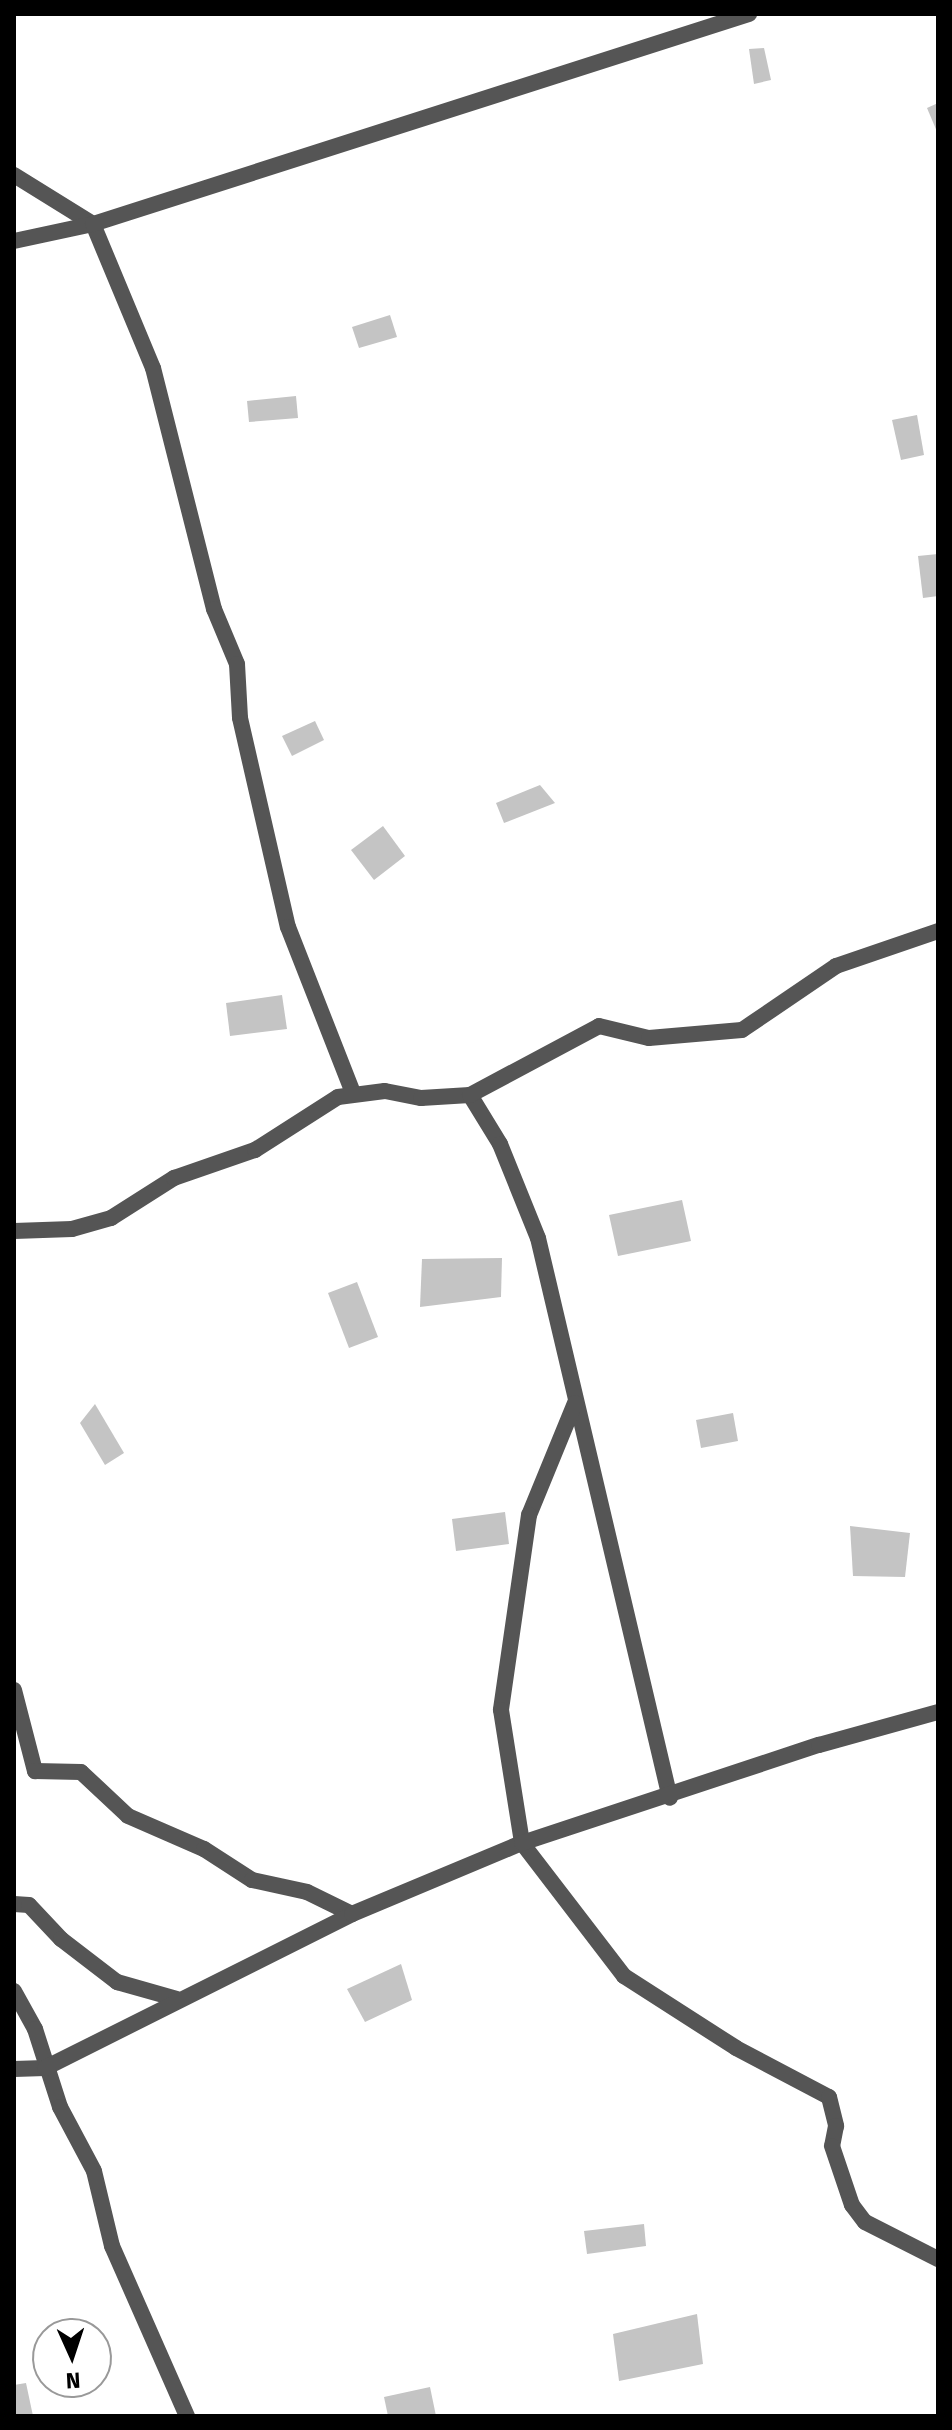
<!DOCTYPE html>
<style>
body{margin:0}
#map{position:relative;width:952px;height:2430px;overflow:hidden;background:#fff;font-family:"Fira Sans",sans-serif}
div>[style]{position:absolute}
.building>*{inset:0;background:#c4c4c4}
.minor>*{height:16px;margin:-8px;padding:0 8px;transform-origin:8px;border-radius:8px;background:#555}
span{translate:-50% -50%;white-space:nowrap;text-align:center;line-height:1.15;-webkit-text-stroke:8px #fff;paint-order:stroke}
.frame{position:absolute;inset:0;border:16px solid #000;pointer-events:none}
.north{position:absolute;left:32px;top:2318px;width:80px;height:80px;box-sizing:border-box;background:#fff;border:2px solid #999;border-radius:50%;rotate:177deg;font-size:22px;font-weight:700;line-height:32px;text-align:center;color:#000}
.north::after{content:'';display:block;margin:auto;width:28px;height:36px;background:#000;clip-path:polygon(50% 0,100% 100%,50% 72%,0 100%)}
</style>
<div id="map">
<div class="building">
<div style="clip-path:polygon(764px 48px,771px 80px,754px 84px,749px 49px)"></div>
<div style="clip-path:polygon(938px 103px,938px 134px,927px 108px)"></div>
<div style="clip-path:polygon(390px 315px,397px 337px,359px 348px,352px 327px)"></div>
<div style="clip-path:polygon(296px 396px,298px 418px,249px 422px,247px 401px)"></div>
<div style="clip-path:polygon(917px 415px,924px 455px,901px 460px,892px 420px)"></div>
<div style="clip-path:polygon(938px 554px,938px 596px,923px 598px,918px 556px)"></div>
<div style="clip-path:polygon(315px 721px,324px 740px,292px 756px,282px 736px)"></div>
<div style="clip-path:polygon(540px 785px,555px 803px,504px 823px,496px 803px)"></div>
<div style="clip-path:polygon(383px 826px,405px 856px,374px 880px,351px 850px)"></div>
<div style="clip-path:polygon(282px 995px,287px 1029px,230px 1036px,226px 1003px)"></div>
<div style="clip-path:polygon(682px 1200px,691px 1241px,618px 1256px,609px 1215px)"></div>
<div style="clip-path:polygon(502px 1258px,501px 1297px,420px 1307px,422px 1259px)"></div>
<div style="clip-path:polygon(357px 1282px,378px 1337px,349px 1348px,328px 1293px)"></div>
<div style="clip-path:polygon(95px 1404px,124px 1453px,105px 1465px,80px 1423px)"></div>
<div style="clip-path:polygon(733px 1413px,738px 1441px,701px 1448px,696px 1420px)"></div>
<div style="clip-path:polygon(505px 1512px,509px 1544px,456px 1551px,452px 1519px)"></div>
<div style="clip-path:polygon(850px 1526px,910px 1533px,905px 1577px,853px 1576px)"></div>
<div style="clip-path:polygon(401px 1964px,412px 2000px,365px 2022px,347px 1989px)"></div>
<div style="clip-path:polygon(644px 2224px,646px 2246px,587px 2254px,584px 2231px)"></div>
<div style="clip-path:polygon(697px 2314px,703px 2364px,619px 2381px,613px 2334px)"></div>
<div style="clip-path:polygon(26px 2383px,33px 2416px,14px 2416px,14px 2385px)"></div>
<div style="clip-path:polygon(430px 2387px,436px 2416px,388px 2416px,384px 2397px)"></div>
</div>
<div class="minor">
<div style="left:14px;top:175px;width:93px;rotate:31.8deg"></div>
<div style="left:93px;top:224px;width:156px;rotate:67.4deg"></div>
<div style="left:153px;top:368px;width:249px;rotate:75.8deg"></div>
<div style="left:214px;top:609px;width:60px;rotate:67.3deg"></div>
<div style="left:237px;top:664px;width:54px;rotate:86.8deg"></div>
<div style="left:240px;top:718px;width:214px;rotate:77.1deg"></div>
<div style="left:288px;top:927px;width:178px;rotate:68.6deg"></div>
<div style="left:14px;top:241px;width:81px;rotate:-12.1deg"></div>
<div style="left:93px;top:224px;width:689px;rotate:-17.75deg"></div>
<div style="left:470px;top:1095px;width:57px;rotate:58.5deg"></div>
<div style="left:500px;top:1144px;width:101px;rotate:68deg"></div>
<div style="left:538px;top:1238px;width:575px;rotate:76.74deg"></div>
<div style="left:14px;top:1231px;width:58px;rotate:-2deg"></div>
<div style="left:72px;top:1229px;width:41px;rotate:-15.8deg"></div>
<div style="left:111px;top:1218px;width:75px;rotate:-32.4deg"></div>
<div style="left:174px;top:1178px;width:86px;rotate:-19.1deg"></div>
<div style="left:255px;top:1150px;width:98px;rotate:-32.6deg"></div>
<div style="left:338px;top:1097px;width:47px;rotate:-7.3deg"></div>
<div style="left:385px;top:1091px;width:37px;rotate:11deg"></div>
<div style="left:421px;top:1098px;width:49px;rotate:-3.5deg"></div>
<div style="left:470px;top:1095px;width:146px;rotate:-28.1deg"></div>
<div style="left:599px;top:1026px;width:51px;rotate:13.5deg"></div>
<div style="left:649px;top:1038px;width:93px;rotate:-4.9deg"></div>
<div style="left:742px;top:1030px;width:114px;rotate:-34.2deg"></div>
<div style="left:836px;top:966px;width:108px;rotate:-18.9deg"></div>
<div style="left:575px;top:1403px;width:121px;rotate:112.3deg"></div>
<div style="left:529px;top:1515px;width:197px;rotate:98.2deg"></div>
<div style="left:501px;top:1710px;width:135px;rotate:81deg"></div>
<div style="left:522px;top:1843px;width:168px;rotate:52.5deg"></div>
<div style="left:624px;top:1976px;width:133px;rotate:32.7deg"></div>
<div style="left:736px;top:2048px;width:105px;rotate:27.8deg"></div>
<div style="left:829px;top:2097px;width:30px;rotate:76deg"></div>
<div style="left:836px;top:2126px;width:20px;rotate:101deg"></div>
<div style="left:832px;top:2146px;width:62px;rotate:71.3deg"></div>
<div style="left:852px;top:2205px;width:21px;rotate:53deg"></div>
<div style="left:865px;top:2222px;width:82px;rotate:26.9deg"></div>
<div style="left:14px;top:1690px;width:84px;rotate:75.5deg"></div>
<div style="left:35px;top:1771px;width:46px;rotate:1.2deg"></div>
<div style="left:81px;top:1772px;width:64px;rotate:43.1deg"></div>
<div style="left:128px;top:1816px;width:83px;rotate:23.5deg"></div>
<div style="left:204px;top:1849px;width:57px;rotate:32.9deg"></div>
<div style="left:252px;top:1880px;width:56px;rotate:12.3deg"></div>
<div style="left:307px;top:1892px;width:50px;rotate:26.1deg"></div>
<div style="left:14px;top:1904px;width:15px;rotate:4deg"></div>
<div style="left:29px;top:1905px;width:47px;rotate:46.7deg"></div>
<div style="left:61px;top:1939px;width:71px;rotate:37.5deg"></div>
<div style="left:117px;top:1982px;width:62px;rotate:15.8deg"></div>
<div style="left:14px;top:1991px;width:43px;rotate:61.1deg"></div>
<div style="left:35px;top:2029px;width:82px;rotate:72.2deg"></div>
<div style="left:60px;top:2107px;width:72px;rotate:62deg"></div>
<div style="left:94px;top:2171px;width:77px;rotate:76.5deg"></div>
<div style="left:112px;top:2246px;width:186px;rotate:66.2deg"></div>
<div style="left:14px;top:2069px;width:31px;rotate:-2deg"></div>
<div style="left:45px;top:2068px;width:343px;rotate:-26.6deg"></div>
<div style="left:352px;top:1914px;width:184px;rotate:-22.7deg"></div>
<div style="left:522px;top:1843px;width:313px;rotate:-18.3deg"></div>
<div style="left:819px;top:1745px;width:123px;rotate:-15.5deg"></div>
</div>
<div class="frame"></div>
<div class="north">N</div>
</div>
